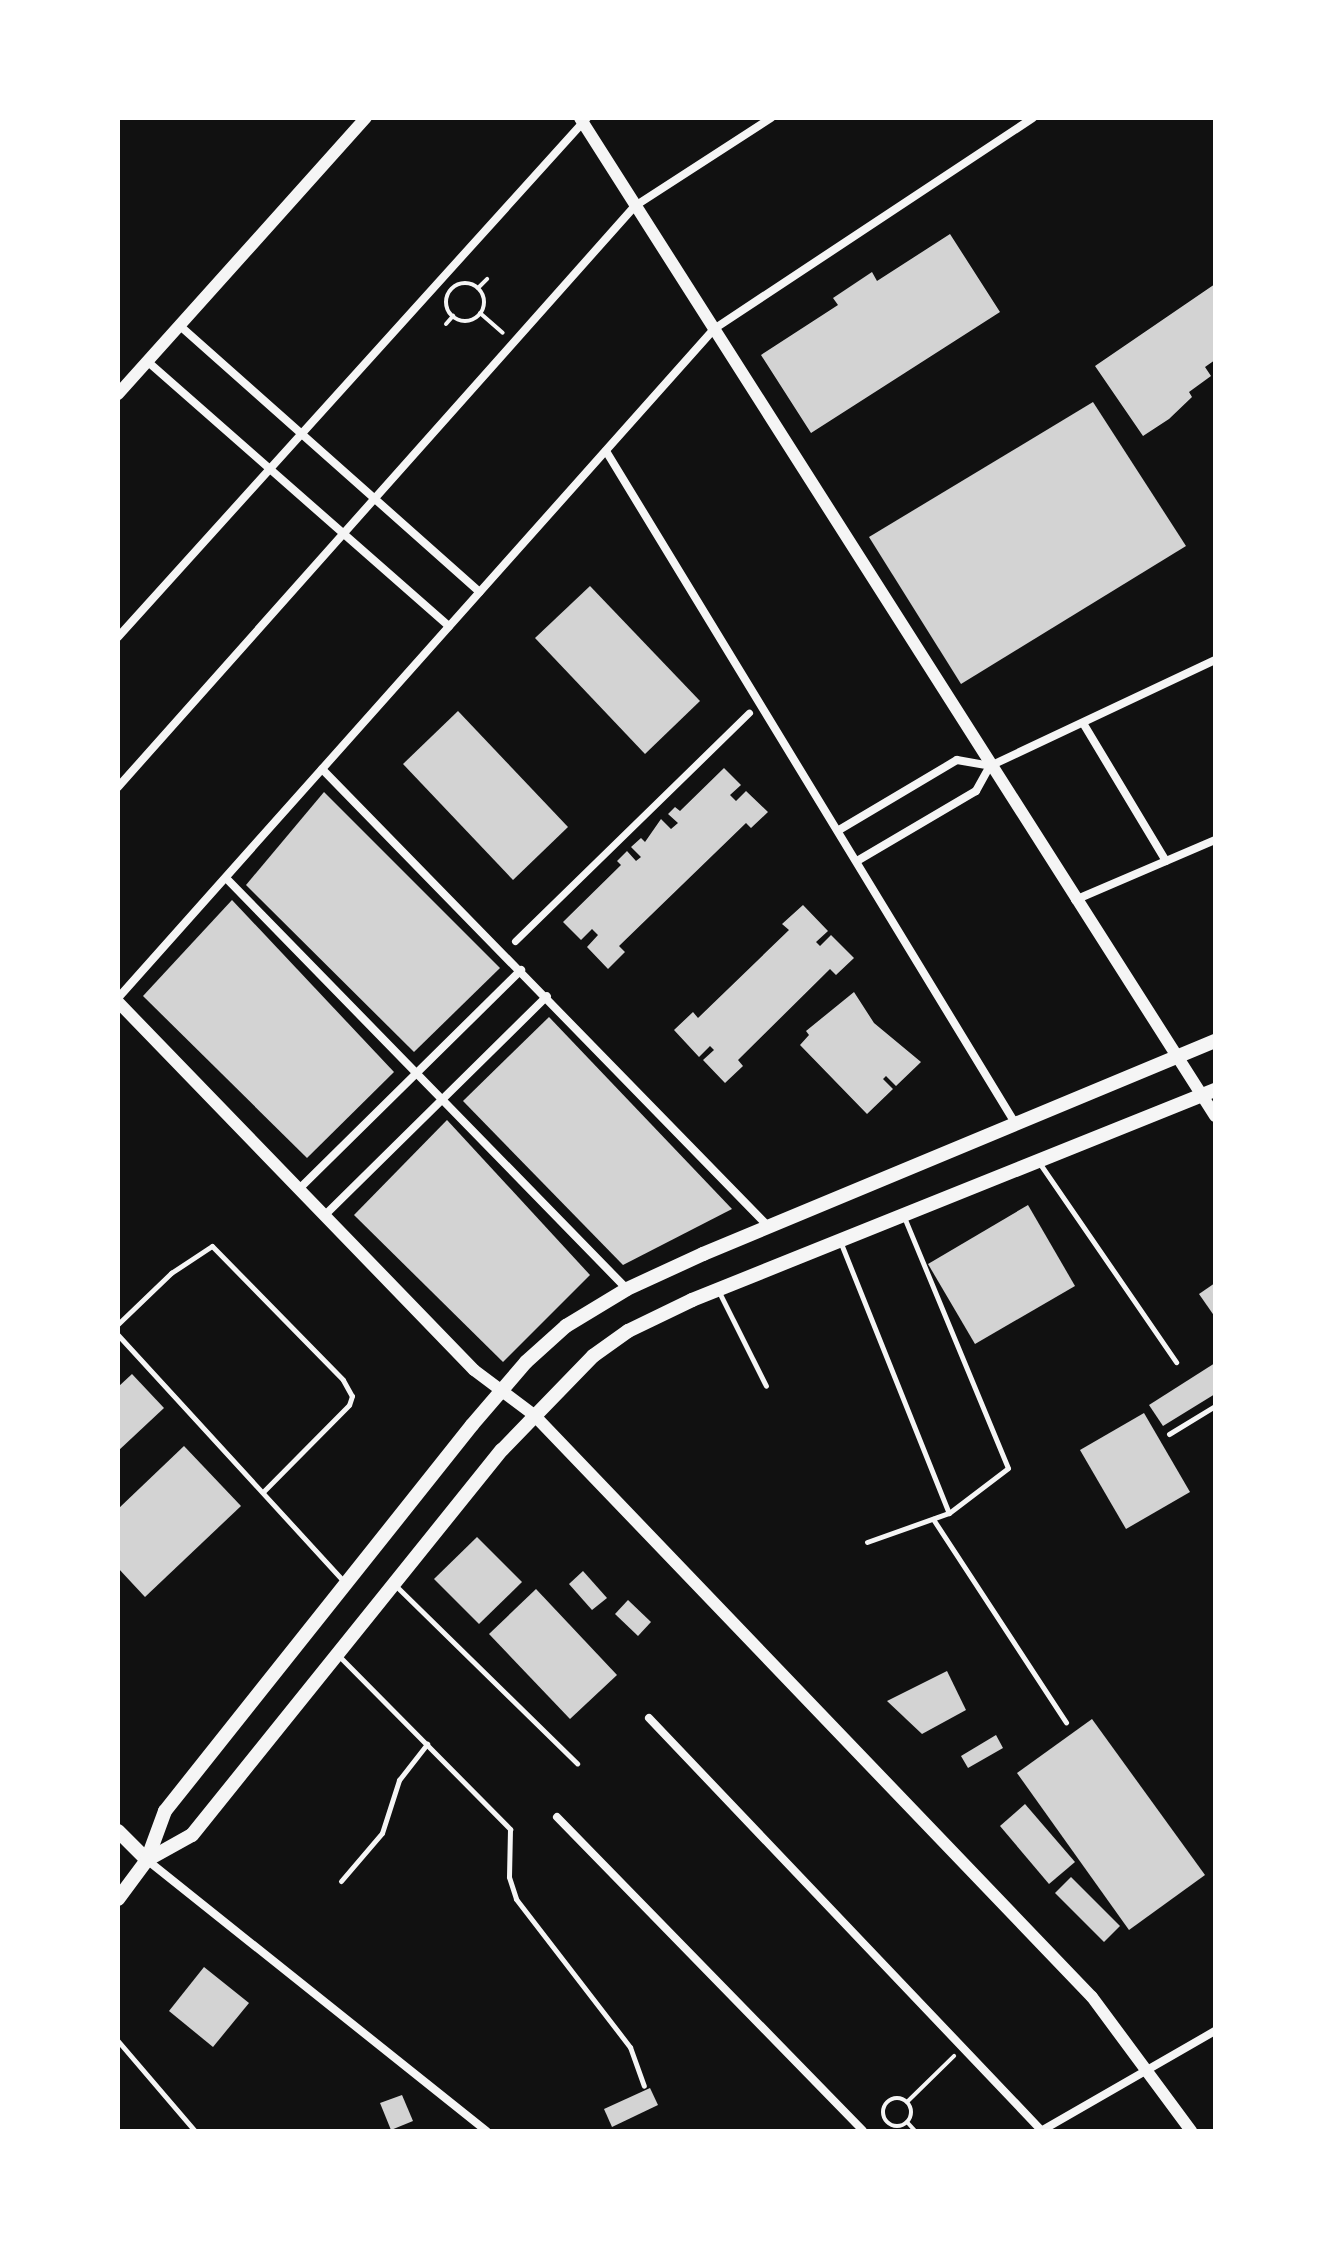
<!DOCTYPE html>
<style>
body{margin:0}
#map{position:relative;width:1333px;height:2249px;overflow:hidden;background:#111;font-family:"Archivo Narrow",sans-serif}
div>[style]{position:absolute}
.building>*{inset:0;background:#d3d3d3}
.path>*{height:4px;margin:-2px;padding:0 2px;transform-origin:2px;border-radius:2px;background:#f5f5f5}
.path>.ring{margin:-2px;padding:0;box-sizing:content-box;background:none;border:4px solid #f5f5f5;border-radius:50%}
.service>*{height:5px;margin:-2.5px;padding:0 2.5px;transform-origin:2.5px;border-radius:2.5px;background:#f5f5f5}
.pedestrian>*{height:7px;margin:-3.5px;padding:0 3.5px;transform-origin:3.5px;border-radius:3.5px;background:#f5f5f5}
.minor>*{height:8px;margin:-4px;padding:0 4px;transform-origin:4px;border-radius:4px;background:#f5f5f5}
.tertiary>*{height:12px;margin:-6px;padding:0 6px;transform-origin:6px;border-radius:6px;background:#f5f5f5}
.secondary>*{height:14px;margin:-7px;padding:0 7px;transform-origin:7px;border-radius:7px;background:#f5f5f5}
span{translate:-50% -50%;white-space:nowrap;text-align:center;line-height:1.15;-webkit-text-stroke:8px #fff;paint-order:stroke}
.frame{position:absolute;inset:0;border:120px solid #fff;pointer-events:none}
</style>
<div id="map">
<div class="building">
<div style="clip-path:polygon(950px 234px,1000px 312px,811px 433px,761px 355px,838px 305px,833px 298px,872px 272px,877px 281px)"></div>
<div style="clip-path:polygon(1215px 284px,1215px 360px,1205px 367px,1211px 376px,1189px 392px,1192px 397px,1169px 419px,1143px 436px,1095px 366px)"></div>
<div style="clip-path:polygon(1093px 402px,1186px 546px,961px 684px,869px 537px)"></div>
<div style="clip-path:polygon(590px 586px,700px 701px,645px 754px,535px 638px)"></div>
<div style="clip-path:polygon(458px 711px,568px 827px,513px 880px,403px 764px)"></div>
<div style="clip-path:polygon(724px 768px,741px 785px,730px 795px,736px 801px,746px 791px,768px 812px,751px 828px,746px 823px,619px 946px,625px 952px,608px 969px,587px 947px,598px 935px,592px 929px,581px 940px,563px 922px,621px 865px,617px 861px,627px 851px,636px 861px,641px 857px,631px 847px,641px 838px,645px 842px,661px 819px,671px 829px,678px 823px,668px 814px,675px 807px,680px 811px)"></div>
<div style="clip-path:polygon(324px 792px,500px 968px,414px 1052px,246px 885px)"></div>
<div style="clip-path:polygon(232px 900px,394px 1072px,307px 1158px,143px 996px)"></div>
<div style="clip-path:polygon(803px 905px,828px 931px,816px 942px,820px 946px,831px 935px,854px 958px,836px 975px,830px 969px,738px 1060px,743px 1066px,725px 1083px,703px 1060px,714px 1050px,710px 1046px,699px 1057px,674px 1030px,693px 1012px,698px 1018px,789px 930px,782px 924px)"></div>
<div style="clip-path:polygon(854px 992px,874px 1023px,921px 1062px,896px 1086px,886px 1076px,883px 1079px,893px 1089px,867px 1114px,800px 1045px,809px 1035px,806px 1031px)"></div>
<div style="clip-path:polygon(549px 1017px,732px 1209px,623px 1265px,463px 1101px)"></div>
<div style="clip-path:polygon(447px 1120px,590px 1275px,503px 1362px,354px 1215px)"></div>
<div style="clip-path:polygon(1028px 1205px,1075px 1286px,975px 1344px,928px 1264px)"></div>
<div style="clip-path:polygon(1215px 1283px,1215px 1317px,1199px 1294px)"></div>
<div style="clip-path:polygon(1215px 1363px,1215px 1394px,1163px 1426px,1149px 1405px)"></div>
<div style="clip-path:polygon(132px 1374px,164px 1408px,118px 1451px,118px 1387px)"></div>
<div style="clip-path:polygon(1144px 1413px,1190px 1492px,1126px 1529px,1080px 1450px)"></div>
<div style="clip-path:polygon(184px 1446px,241px 1506px,145px 1597px,118px 1568px,118px 1509px)"></div>
<div style="clip-path:polygon(477px 1537px,522px 1582px,479px 1624px,434px 1579px)"></div>
<div style="clip-path:polygon(583px 1571px,607px 1598px,592px 1610px,569px 1584px)"></div>
<div style="clip-path:polygon(536px 1589px,617px 1675px,570px 1719px,489px 1634px)"></div>
<div style="clip-path:polygon(628px 1600px,651px 1622px,638px 1636px,615px 1614px)"></div>
<div style="clip-path:polygon(947px 1671px,966px 1710px,922px 1734px,887px 1701px)"></div>
<div style="clip-path:polygon(1092px 1719px,1205px 1875px,1129px 1930px,1017px 1773px)"></div>
<div style="clip-path:polygon(996px 1735px,1003px 1748px,968px 1768px,961px 1756px)"></div>
<div style="clip-path:polygon(1025px 1804px,1075px 1862px,1049px 1884px,1000px 1826px)"></div>
<div style="clip-path:polygon(1071px 1877px,1120px 1926px,1104px 1942px,1055px 1893px)"></div>
<div style="clip-path:polygon(204px 1967px,249px 2003px,213px 2047px,169px 2011px)"></div>
<div style="clip-path:polygon(650px 2088px,658px 2105px,612px 2127px,604px 2109px)"></div>
<div style="clip-path:polygon(402px 2095px,413px 2121px,391px 2130px,380px 2103px)"></div>
</div>
<div class="path">
<div class="ring" style="left:446px;top:283px;width:34px;height:34px"></div>
<div style="left:478px;top:288px;width:13px;rotate:-45deg"></div>
<div style="left:480px;top:313px;width:30px;rotate:41deg"></div>
<div style="left:446px;top:324px;width:11px;rotate:-49deg"></div>
<div class="ring" style="left:883px;top:2098px;width:24px;height:24px"></div>
<div style="left:907px;top:2102px;width:66px;rotate:-44.4deg"></div>
<div style="left:907px;top:2122px;width:12px;rotate:48deg"></div>
</div>
<div class="service">
<div style="left:1038px;top:1161px;width:244px;rotate:55.5deg"></div>
<div style="left:840px;top:1241px;width:293px;rotate:68.2deg"></div>
<div style="left:718px;top:1290px;width:107px;rotate:63.4deg"></div>
<div style="left:118px;top:1324px;width:74px;rotate:-43.9deg"></div>
<div style="left:171px;top:1273px;width:49px;rotate:-33.4deg"></div>
<div style="left:212px;top:1246px;width:187px;rotate:45.6deg"></div>
<div style="left:343px;top:1380px;width:18px;rotate:61deg"></div>
<div style="left:352px;top:1396px;width:9px;rotate:108deg"></div>
<div style="left:349px;top:1405px;width:121px;rotate:134.7deg"></div>
<div style="left:118px;top:1335px;width:336px;rotate:47.5deg"></div>
<div style="left:1169px;top:1434px;width:54px;rotate:-31.3deg"></div>
<div style="left:933px;top:1519px;width:243px;rotate:56.8deg"></div>
<div style="left:867px;top:1542px;width:87px;rotate:-19.5deg"></div>
<div style="left:949px;top:1513px;width:74px;rotate:-37.3deg"></div>
<div style="left:1008px;top:1468px;width:274px;rotate:-112.5deg"></div>
<div style="left:395px;top:1585px;width:255px;rotate:44.4deg"></div>
<div style="left:338px;top:1655px;width:245px;rotate:45.3deg"></div>
<div style="left:510px;top:1829px;width:48px;rotate:91.2deg"></div>
<div style="left:509px;top:1877px;width:23px;rotate:72deg"></div>
<div style="left:516px;top:1899px;width:187px;rotate:52.4deg"></div>
<div style="left:630px;top:2047px;width:41px;rotate:70.3deg"></div>
<div style="left:341px;top:1881px;width:63px;rotate:-49.5deg"></div>
<div style="left:382px;top:1833px;width:56px;rotate:-72.2deg"></div>
<div style="left:399px;top:1780px;width:46px;rotate:-52.1deg"></div>
<div style="left:118px;top:2041px;width:118px;rotate:49.5deg"></div>
</div>
<div class="pedestrian">
<div style="left:515px;top:941px;width:327px;rotate:-44.3deg"></div>
</div>
<div class="minor">
<div style="left:179px;top:325px;width:402px;rotate:41.6deg"></div>
<div style="left:147px;top:361px;width:402px;rotate:41.3deg"></div>
<div style="left:606px;top:451px;width:787px;rotate:58.67deg"></div>
<div style="left:118px;top:637px;width:700px;rotate:-47.9deg"></div>
<div style="left:1083px;top:723px;width:161px;rotate:59deg"></div>
<div style="left:322px;top:769px;width:639px;rotate:45.7deg"></div>
<div style="left:118px;top:787px;width:778px;rotate:-48.34deg"></div>
<div style="left:635px;top:206px;width:162px;rotate:-32.9deg"></div>
<div style="left:839px;top:830px;width:137px;rotate:-30.7deg"></div>
<div style="left:957px;top:760px;width:34px;rotate:10deg"></div>
<div style="left:857px;top:861px;width:138px;rotate:-30.5deg"></div>
<div style="left:976px;top:791px;width:29px;rotate:-61deg"></div>
<div style="left:990px;top:766px;width:249px;rotate:-25.2deg"></div>
<div style="left:226px;top:878px;width:574px;rotate:45.71deg"></div>
<div style="left:1075px;top:900px;width:152px;rotate:-23.2deg"></div>
<div style="left:118px;top:998px;width:896px;rotate:-48.3deg"></div>
<div style="left:714px;top:329px;width:382px;rotate:-33.5deg"></div>
<div style="left:299px;top:1189px;width:312px;rotate:-44.6deg"></div>
<div style="left:324px;top:1216px;width:313px;rotate:-44.6deg"></div>
<div style="left:649px;top:1718px;width:570px;rotate:46.42deg"></div>
<div style="left:557px;top:1817px;width:438px;rotate:45.7deg"></div>
<div style="left:147px;top:1860px;width:435px;rotate:38.6deg"></div>
<div style="left:1041px;top:2131px;width:201px;rotate:-29.9deg"></div>
</div>
<div class="tertiary">
<div style="left:580px;top:118px;width:1183px;rotate:57.53deg"></div>
<div style="left:118px;top:394px;width:371px;rotate:-48.1deg"></div>
<div style="left:118px;top:1002px;width:512px;rotate:45.95deg"></div>
<div style="left:474px;top:1370px;width:75px;rotate:36.9deg"></div>
<div style="left:534px;top:1415px;width:806px;rotate:46.21deg"></div>
<div style="left:1092px;top:1997px;width:167px;rotate:53.5deg"></div>
</div>
<div class="secondary">
<div style="left:118px;top:1831px;width:41px;rotate:45deg"></div>
<div style="left:147px;top:1860px;width:51px;rotate:-29.1deg"></div>
<div style="left:192px;top:1835px;width:494px;rotate:-51.2deg"></div>
<div style="left:502px;top:1450px;width:131px;rotate:-45.9deg"></div>
<div style="left:593px;top:1356px;width:43px;rotate:-35.5deg"></div>
<div style="left:628px;top:1331px;width:71px;rotate:-25.8deg"></div>
<div style="left:692px;top:1300px;width:564px;rotate:-21.88deg"></div>
<div style="left:118px;top:1899px;width:49px;rotate:-53.4deg"></div>
<div style="left:147px;top:1860px;width:52px;rotate:-69.8deg"></div>
<div style="left:165px;top:1811px;width:493px;rotate:-51.5deg"></div>
<div style="left:472px;top:1425px;width:83px;rotate:-49.4deg"></div>
<div style="left:526px;top:1362px;width:54px;rotate:-42deg"></div>
<div style="left:566px;top:1326px;width:71px;rotate:-31.2deg"></div>
<div style="left:627px;top:1289px;width:84px;rotate:-24.7deg"></div>
<div style="left:703px;top:1254px;width:555px;rotate:-22.59deg"></div>
</div>
<div class="frame"></div>
</div>
